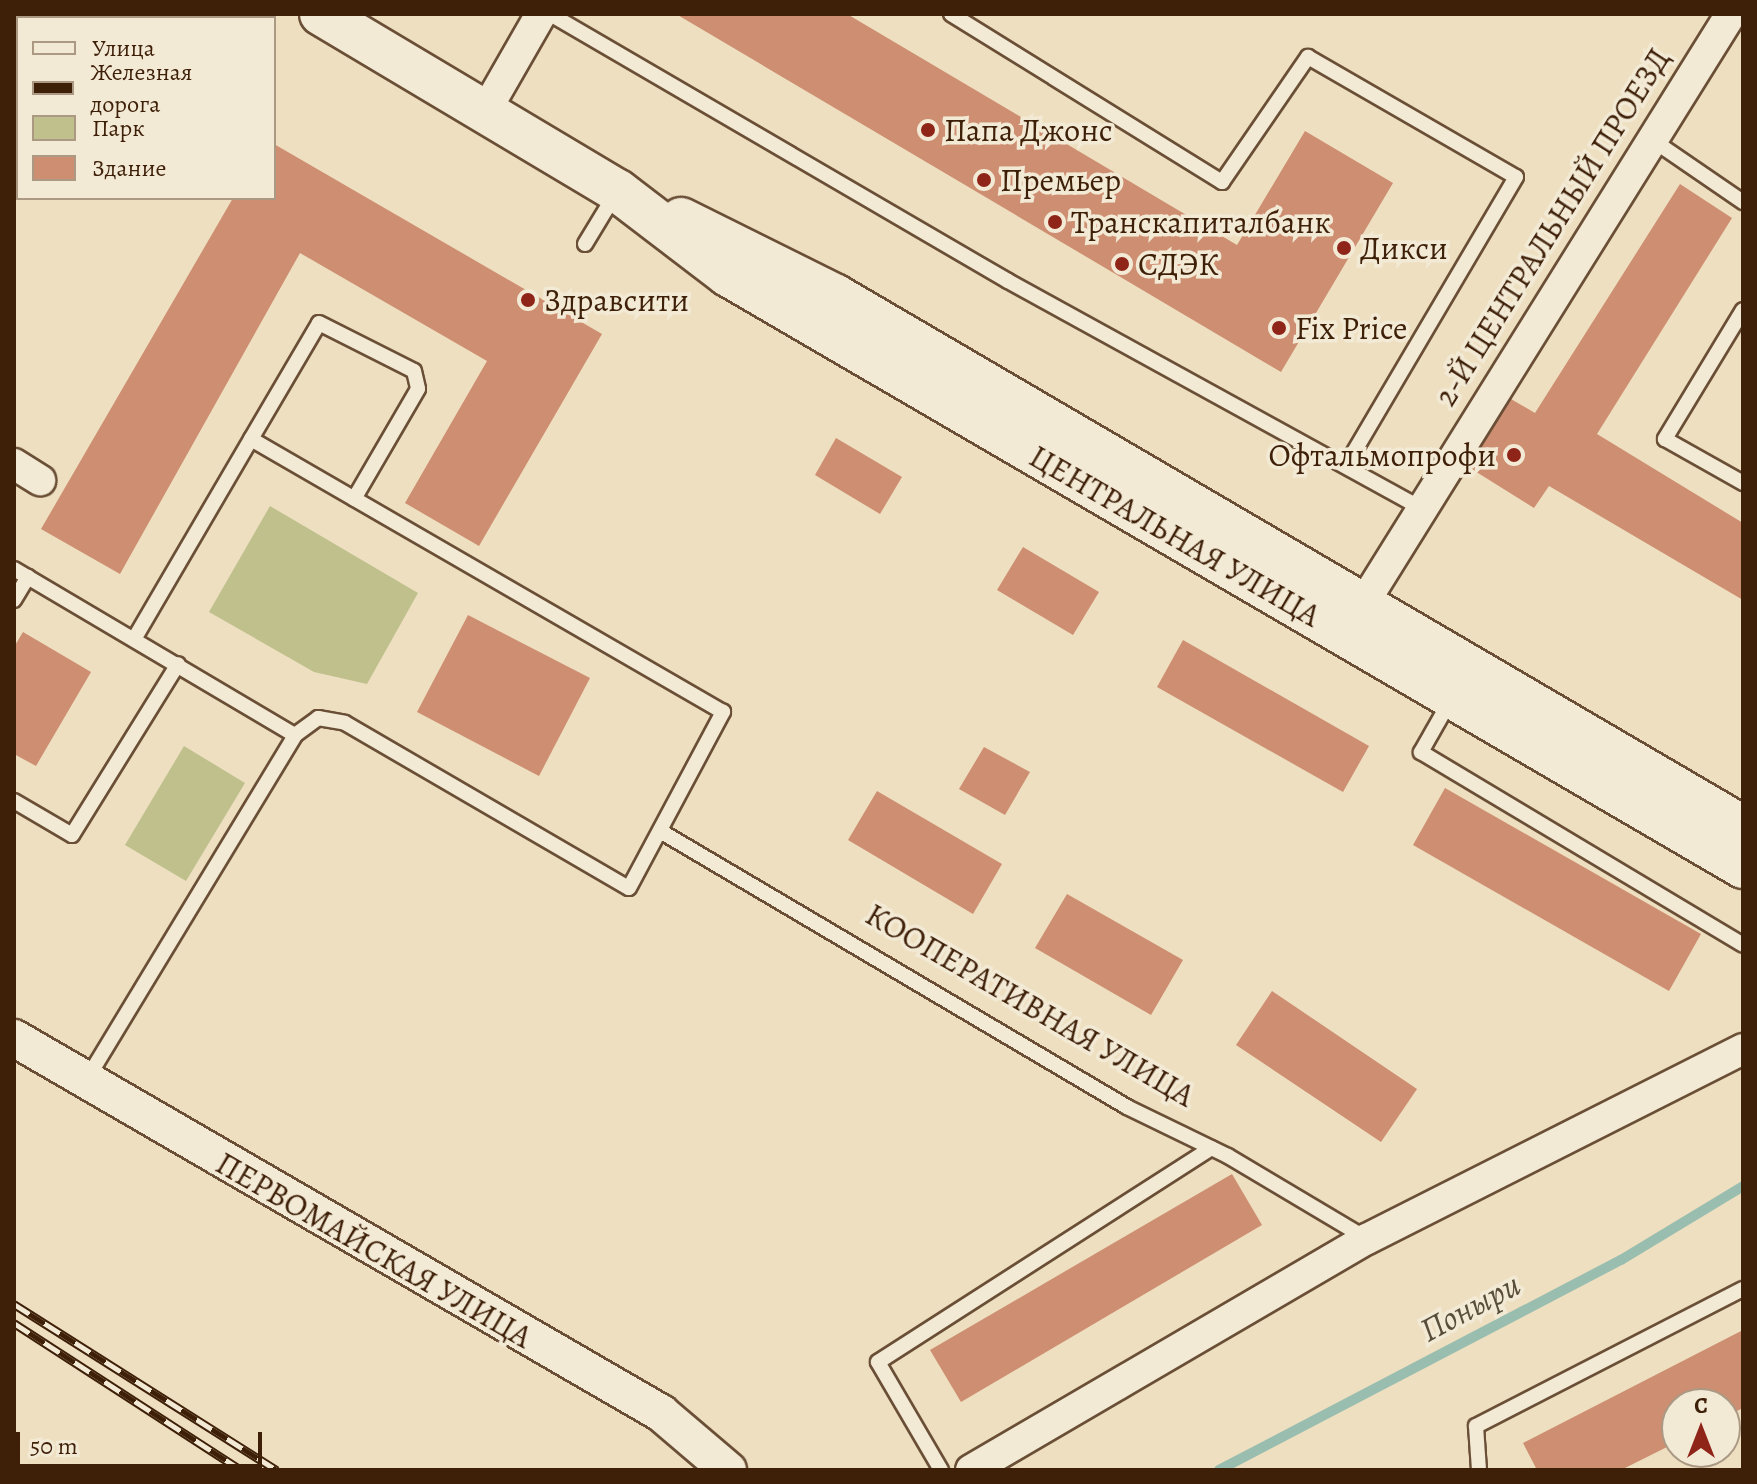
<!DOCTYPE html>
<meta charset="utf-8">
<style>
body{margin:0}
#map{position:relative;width:1757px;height:1484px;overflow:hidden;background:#eddfc0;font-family:Alegreya,serif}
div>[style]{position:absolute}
.green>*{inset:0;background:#c0c08d}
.stream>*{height:10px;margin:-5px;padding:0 5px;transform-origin:5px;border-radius:5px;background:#99bdaf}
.building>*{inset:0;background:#ce8e71}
.roads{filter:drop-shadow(2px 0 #6a4f36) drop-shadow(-2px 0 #6a4f36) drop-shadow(0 2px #6a4f36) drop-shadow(0 -2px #6a4f36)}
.service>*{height:14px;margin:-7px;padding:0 7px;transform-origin:7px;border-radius:7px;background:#f3ead6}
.minor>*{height:30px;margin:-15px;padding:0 15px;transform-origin:15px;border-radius:15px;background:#f3ead6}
.tertiary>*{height:36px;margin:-18px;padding:0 18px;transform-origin:18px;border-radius:18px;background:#f3ead6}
.secondary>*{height:42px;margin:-21px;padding:0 21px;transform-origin:21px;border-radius:21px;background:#f3ead6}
.rail>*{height:9px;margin-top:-4.5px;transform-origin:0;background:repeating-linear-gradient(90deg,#f3ead6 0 18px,#3e1f08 0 36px);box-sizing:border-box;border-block:2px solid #3e1f08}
.dots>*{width:22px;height:22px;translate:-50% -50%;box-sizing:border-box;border:4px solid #f3ead6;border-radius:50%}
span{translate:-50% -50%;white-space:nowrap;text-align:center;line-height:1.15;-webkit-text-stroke:7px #f3ead6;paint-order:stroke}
.poi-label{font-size:32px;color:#3e1f08}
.left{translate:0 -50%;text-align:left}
.right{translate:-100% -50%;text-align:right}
.street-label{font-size:32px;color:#3e1f08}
.water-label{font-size:34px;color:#594e3a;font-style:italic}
.frame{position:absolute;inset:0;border:16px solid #3e1f08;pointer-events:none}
.legend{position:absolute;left:16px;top:16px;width:260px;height:184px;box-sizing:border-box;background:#f3ead6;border:2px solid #ab9984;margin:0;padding:10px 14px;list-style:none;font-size:24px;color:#3e1f08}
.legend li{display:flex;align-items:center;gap:16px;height:40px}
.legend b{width:40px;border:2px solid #ab9984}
.north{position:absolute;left:1661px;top:1388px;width:80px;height:80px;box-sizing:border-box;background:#f3ead6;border:2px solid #ab9984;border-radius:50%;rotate:0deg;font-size:22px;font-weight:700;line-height:32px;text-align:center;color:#3e1f08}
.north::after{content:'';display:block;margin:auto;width:28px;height:36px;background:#8f2418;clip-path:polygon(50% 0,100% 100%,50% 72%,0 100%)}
.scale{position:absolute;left:16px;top:1432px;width:246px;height:36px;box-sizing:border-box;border:4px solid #3e1f08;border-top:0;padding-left:10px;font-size:24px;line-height:28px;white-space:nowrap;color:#3e1f08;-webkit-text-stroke:6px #f3ead6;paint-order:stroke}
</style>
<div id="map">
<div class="green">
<div style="clip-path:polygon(270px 506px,418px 593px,367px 684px,314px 672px,209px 612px)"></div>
<div style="clip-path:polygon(184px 746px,245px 783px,186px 881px,125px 845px)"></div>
</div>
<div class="stream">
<div style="left:1219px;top:1470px;width:454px;rotate:-27.6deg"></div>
<div style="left:1621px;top:1260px;width:143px;rotate:-31.2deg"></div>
</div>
<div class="building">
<div style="clip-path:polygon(41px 14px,112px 14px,119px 18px,39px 18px)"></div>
<div style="clip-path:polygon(676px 14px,847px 14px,1237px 245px,1305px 131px,1393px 183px,1281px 372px)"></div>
<div style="clip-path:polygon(274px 144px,602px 334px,479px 546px,405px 503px,487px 361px,300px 253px,120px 574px,41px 529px,233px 198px,274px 198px)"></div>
<div style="clip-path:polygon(1680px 184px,1732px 218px,1597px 434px,1743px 523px,1743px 600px,1549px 486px,1534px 508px,1462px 463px,1504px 395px,1535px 413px)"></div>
<div style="clip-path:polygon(836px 438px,902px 477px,880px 514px,815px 475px)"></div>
<div style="clip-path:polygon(1023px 547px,1099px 592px,1073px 635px,997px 590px)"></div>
<div style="clip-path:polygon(468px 615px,590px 678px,539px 776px,417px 712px)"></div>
<div style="clip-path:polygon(23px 632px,91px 672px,36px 766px,14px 754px,14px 647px)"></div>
<div style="clip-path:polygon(1183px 640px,1369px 746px,1343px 792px,1157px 687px)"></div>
<div style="clip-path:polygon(984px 747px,1030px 772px,1005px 815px,959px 789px)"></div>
<div style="clip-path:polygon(1445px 788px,1701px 934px,1669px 991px,1413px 845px)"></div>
<div style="clip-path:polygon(877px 791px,1002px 864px,973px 914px,848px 840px)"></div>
<div style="clip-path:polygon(1067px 894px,1183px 960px,1151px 1015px,1035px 948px)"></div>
<div style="clip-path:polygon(1272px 991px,1417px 1089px,1381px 1142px,1236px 1045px)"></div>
<div style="clip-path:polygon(1232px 1174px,1262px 1225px,961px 1402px,930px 1350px)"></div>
<div style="clip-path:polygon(1743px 1330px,1743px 1408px,1725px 1417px,1725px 1404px,1677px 1404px,1677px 1442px,1621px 1470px,1537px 1470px,1523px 1443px)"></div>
</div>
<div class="roads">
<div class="service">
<div style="left:550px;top:14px;width:530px;rotate:30.24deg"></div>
<div style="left:1008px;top:281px;width:469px;rotate:28.8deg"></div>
<div style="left:951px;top:14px;width:319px;rotate:31.8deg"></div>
<div style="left:1222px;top:182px;width:152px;rotate:-55.5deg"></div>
<div style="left:1308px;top:57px;width:240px;rotate:30deg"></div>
<div style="left:1516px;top:177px;width:333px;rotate:120.5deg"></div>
<div style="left:1651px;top:139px;width:112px;rotate:34.4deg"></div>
<div style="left:585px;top:244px;width:60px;rotate:-58.7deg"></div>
<div style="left:1743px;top:310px;width:151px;rotate:121.2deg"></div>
<div style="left:1665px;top:439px;width:90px;rotate:29.4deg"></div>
<div style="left:251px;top:439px;width:134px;rotate:-59.6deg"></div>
<div style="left:319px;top:323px;width:106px;rotate:26.8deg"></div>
<div style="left:414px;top:371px;width:18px;rotate:77deg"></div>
<div style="left:418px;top:389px;width:127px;rotate:120.2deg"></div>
<div style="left:14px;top:569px;width:326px;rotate:30.6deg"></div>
<div style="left:14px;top:600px;width:27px;rotate:-59deg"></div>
<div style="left:1450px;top:701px;width:59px;rotate:119.6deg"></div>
<div style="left:1421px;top:752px;width:375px;rotate:30.9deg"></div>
<div style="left:14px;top:801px;width:67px;rotate:30.4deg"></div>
<div style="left:72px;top:835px;width:201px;rotate:-58.2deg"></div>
<div style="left:660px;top:831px;width:542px;rotate:30.58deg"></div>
<div style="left:1127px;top:1107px;width:112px;rotate:25.9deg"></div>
<div style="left:1228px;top:1156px;width:162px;rotate:30.8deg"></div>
<div style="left:87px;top:1079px;width:402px;rotate:-58.8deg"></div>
<div style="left:295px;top:735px;width:29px;rotate:-36deg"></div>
<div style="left:318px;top:718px;width:27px;rotate:10deg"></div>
<div style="left:345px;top:723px;width:328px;rotate:30.2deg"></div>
<div style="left:629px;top:888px;width:200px;rotate:-61.9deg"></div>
<div style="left:723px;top:712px;width:545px;rotate:-149.96deg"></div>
<div style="left:251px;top:439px;width:232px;rotate:120.3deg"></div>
<div style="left:941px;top:1470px;width:125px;rotate:-120.3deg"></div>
<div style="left:878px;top:1362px;width:396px;rotate:-32.7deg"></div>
<div style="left:1479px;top:1470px;width:44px;rotate:-93.9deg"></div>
<div style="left:1476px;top:1426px;width:300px;rotate:-27.2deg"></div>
</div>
<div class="minor">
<div style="left:486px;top:110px;width:111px;rotate:-60.2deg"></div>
<div style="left:14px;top:464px;width:31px;rotate:32deg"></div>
<div style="left:1363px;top:604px;width:695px;rotate:-58.05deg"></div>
<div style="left:971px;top:1470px;width:458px;rotate:-30.3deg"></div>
<div style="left:1367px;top:1239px;width:421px;rotate:-26.8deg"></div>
</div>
<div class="tertiary">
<div style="left:14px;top:1038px;width:748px;rotate:30.1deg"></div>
<div style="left:661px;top:1413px;width:88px;rotate:40.4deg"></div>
</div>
<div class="secondary">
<div style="left:321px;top:14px;width:346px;rotate:30.8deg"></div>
<div style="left:618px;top:191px;width:138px;rotate:37.4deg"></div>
<div style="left:728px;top:275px;width:1175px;rotate:30.25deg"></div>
<div style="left:681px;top:219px;width:173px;rotate:26.4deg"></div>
<div style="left:836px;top:296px;width:1051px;rotate:30.35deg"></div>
</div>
</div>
<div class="rail">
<div style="left:14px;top:1304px;width:311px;rotate:32.3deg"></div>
<div style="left:14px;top:1323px;width:270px;rotate:32.9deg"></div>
</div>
<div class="dots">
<div style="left:928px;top:130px;background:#8f2418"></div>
<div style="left:984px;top:180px;background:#8f2418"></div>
<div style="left:1055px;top:222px;background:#8f2418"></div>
<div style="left:1344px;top:248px;background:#8f2418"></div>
<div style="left:1122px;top:264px;background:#8f2418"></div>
<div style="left:528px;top:300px;background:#8f2418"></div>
<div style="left:1279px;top:328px;background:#8f2418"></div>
<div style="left:1514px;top:455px;background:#8f2418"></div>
</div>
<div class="poi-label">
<span class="left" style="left:944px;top:130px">Папа Джонс</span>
<span class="left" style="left:1000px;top:180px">Премьер</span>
<span class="left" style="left:1071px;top:222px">Транскапиталбанк</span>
<span class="left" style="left:1360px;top:248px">Дикси</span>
<span class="left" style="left:1138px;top:264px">СДЭК</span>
<span class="left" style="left:544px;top:300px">Здравсити</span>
<span class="left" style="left:1295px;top:328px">Fix Price</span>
<span class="right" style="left:1496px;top:455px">Офтальмопрофи</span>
</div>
<div class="street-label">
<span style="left:1552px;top:227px;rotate:-58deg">2-Й ЦЕНТРАЛЬНЫЙ ПРОЕЗД</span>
<span style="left:1175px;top:536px;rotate:30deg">ЦЕНТРАЛЬНАЯ УЛИЦА</span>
<span style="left:1030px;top:1005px;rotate:30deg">КООПЕРАТИВНАЯ УЛИЦА</span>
<span style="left:374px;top:1250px;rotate:30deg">ПЕРВОМАЙСКАЯ УЛИЦА</span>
</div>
<div class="water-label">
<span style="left:1470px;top:1307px;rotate:-28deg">Поныри</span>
</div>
<div class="frame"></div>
<ul class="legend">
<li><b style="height:10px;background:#f3ead6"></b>Улица</li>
<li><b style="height:10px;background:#3e1f08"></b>Железная дорога</li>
<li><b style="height:22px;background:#c0c08d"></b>Парк</li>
<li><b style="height:22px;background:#ce8e71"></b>Здание</li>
</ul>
<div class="north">С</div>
<div class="scale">50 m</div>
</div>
